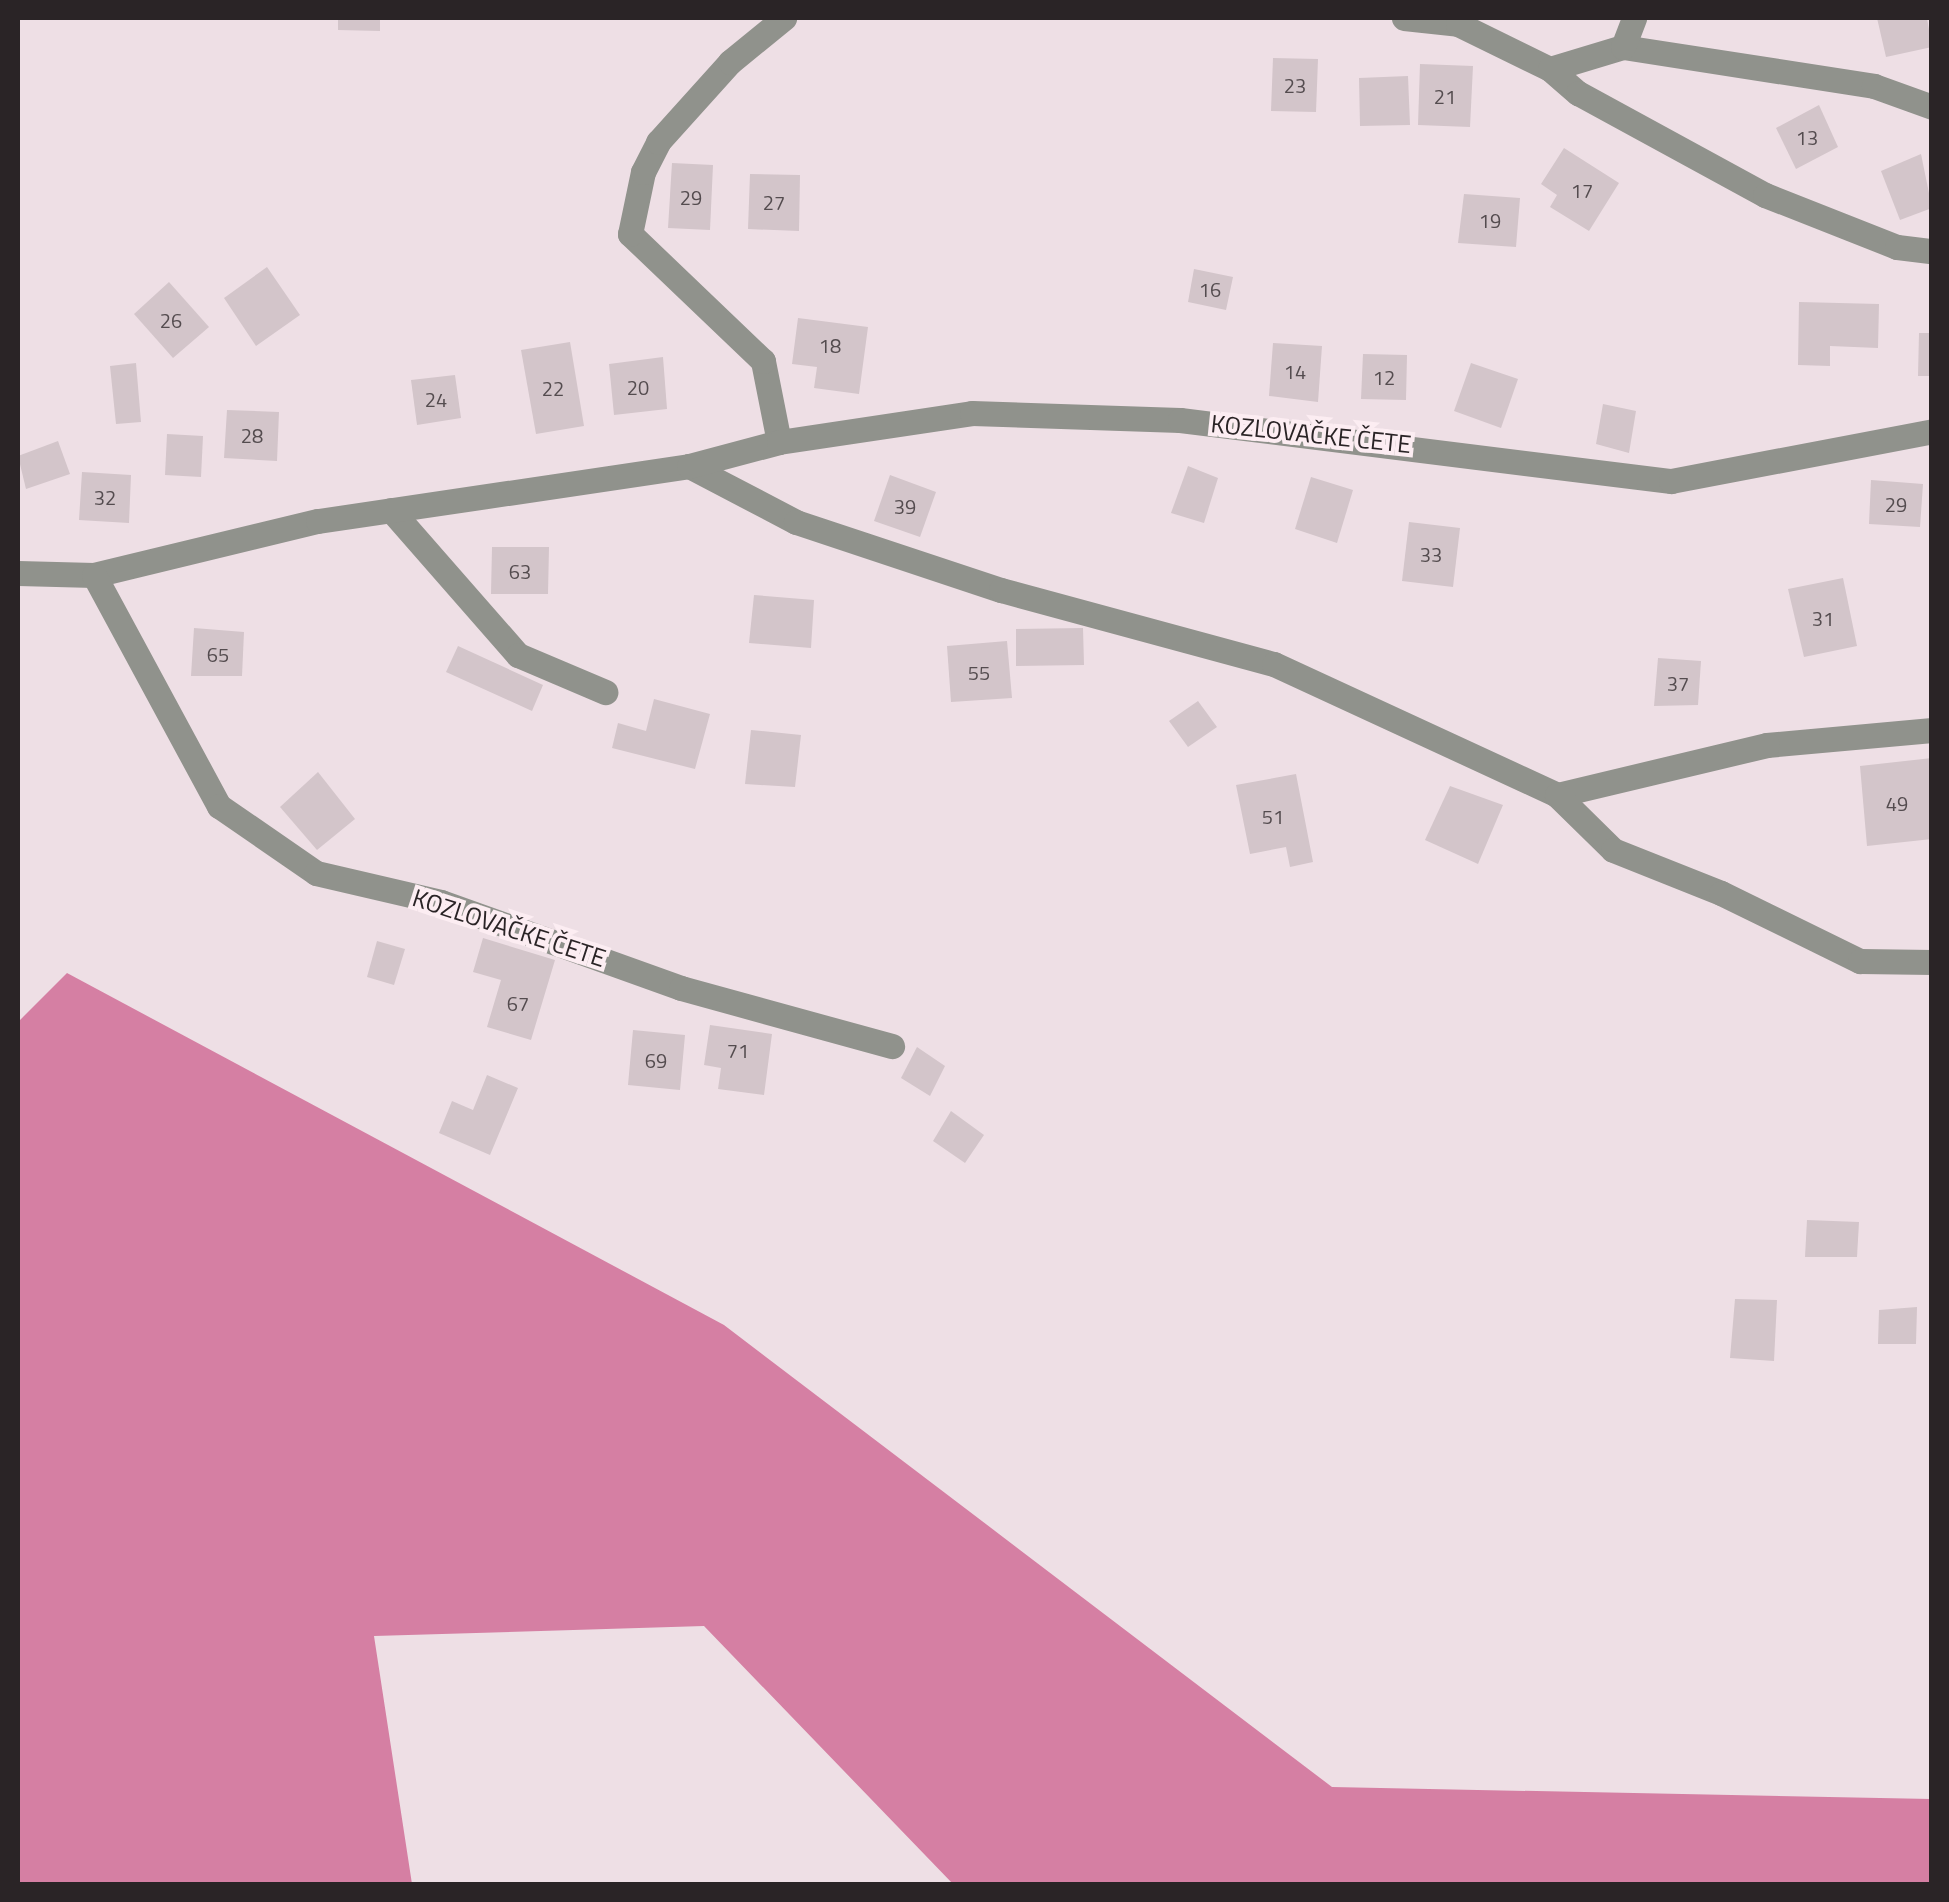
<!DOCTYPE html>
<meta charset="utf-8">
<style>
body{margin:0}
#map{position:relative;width:1949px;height:1902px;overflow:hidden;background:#eedfe5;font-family:"Titillium Web",sans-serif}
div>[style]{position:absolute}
.forest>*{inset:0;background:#d57fa3}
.building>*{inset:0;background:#d3c5ca}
.street>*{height:25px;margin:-12.5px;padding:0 12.5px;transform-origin:12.5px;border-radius:12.5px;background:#90928c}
span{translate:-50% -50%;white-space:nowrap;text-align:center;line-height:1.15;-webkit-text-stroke:8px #fcedf2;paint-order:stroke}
.number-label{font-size:20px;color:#544c4f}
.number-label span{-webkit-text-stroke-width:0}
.street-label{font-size:25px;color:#2a2426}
.frame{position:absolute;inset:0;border:20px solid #2a2426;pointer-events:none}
</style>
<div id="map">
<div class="forest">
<div style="clip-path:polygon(67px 973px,724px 1325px,1332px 1787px,1931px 1799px,1931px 1884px,953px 1884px,704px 1626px,374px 1636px,412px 1884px,18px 1884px,18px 1022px)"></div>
</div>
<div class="building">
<div style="clip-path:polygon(338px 18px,380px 18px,380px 31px,338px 30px)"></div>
<div style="clip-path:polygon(1877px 18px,1927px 18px,1932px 47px,1886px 57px)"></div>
<div style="clip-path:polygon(1273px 58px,1318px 59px,1316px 112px,1271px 111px)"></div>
<div style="clip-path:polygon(1420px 64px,1473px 66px,1470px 127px,1418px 125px)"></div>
<div style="clip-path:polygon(1408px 76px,1410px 125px,1360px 126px,1359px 78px)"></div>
<div style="clip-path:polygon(1819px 105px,1838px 147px,1796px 169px,1776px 128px)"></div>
<div style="clip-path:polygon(1564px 148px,1619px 183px,1589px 231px,1550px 207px,1557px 195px,1541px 184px)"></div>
<div style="clip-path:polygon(1921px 154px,1932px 208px,1900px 220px,1881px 171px)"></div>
<div style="clip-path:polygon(672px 163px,713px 165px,710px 230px,668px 228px)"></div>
<div style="clip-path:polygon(750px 174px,800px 175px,799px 231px,748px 229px)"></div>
<div style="clip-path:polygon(1464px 194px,1520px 198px,1516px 247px,1458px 243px)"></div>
<div style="clip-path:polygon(267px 267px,300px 315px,256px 346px,224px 298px)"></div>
<div style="clip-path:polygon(1194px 269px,1233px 277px,1226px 310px,1188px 302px)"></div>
<div style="clip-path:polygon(169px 282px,209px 327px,173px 358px,134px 314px)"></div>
<div style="clip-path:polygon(1799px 302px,1879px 304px,1878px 348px,1830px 346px,1830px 366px,1798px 365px)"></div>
<div style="clip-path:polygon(798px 318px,868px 327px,859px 394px,814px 388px,817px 367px,792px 364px)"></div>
<div style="clip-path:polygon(1919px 333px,1932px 333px,1932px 376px,1918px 376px)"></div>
<div style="clip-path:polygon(570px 342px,584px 426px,536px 434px,521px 350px)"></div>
<div style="clip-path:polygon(1273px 343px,1322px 346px,1318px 402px,1269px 396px)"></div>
<div style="clip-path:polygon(1363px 354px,1407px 355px,1406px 400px,1361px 399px)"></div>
<div style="clip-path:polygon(663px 357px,667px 409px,614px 415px,609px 364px)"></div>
<div style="clip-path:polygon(136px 363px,141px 422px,116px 424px,110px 366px)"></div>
<div style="clip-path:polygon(1471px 363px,1518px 379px,1501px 428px,1454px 411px)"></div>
<div style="clip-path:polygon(455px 375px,461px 418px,417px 425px,411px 380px)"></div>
<div style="clip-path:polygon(1603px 404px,1636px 411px,1629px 453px,1596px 444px)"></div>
<div style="clip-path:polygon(227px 410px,279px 412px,277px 461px,224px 458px)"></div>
<div style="clip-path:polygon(167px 434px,203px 436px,201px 477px,165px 475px)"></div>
<div style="clip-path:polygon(58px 441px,70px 474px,26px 489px,18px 456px)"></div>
<div style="clip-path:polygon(1188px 466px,1218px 478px,1204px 523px,1171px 513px)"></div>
<div style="clip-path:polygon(82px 472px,131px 475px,129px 523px,79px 520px)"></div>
<div style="clip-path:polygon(890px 475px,936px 492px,920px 537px,874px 521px)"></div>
<div style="clip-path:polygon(1311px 477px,1353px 490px,1337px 543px,1295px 529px)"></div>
<div style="clip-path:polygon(1871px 480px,1923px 484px,1920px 527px,1869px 524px)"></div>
<div style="clip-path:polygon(1409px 522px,1460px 528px,1453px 587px,1402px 581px)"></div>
<div style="clip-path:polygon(492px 547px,549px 547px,548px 594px,491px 594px)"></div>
<div style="clip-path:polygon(1843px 578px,1857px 646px,1804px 657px,1788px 589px)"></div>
<div style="clip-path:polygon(754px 595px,814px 600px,811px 648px,749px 643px)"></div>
<div style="clip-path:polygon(194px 628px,244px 632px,242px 676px,191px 676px)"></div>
<div style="clip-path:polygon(1083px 628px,1084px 665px,1016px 666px,1016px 629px)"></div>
<div style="clip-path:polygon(1007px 641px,1012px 698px,951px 702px,947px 646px)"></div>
<div style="clip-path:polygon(458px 646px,543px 685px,532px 711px,446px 672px)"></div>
<div style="clip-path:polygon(1658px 658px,1701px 661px,1698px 705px,1654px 706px)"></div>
<div style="clip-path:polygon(654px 699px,710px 714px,695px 769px,612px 748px,618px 723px,646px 731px)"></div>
<div style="clip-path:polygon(1198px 701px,1217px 727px,1188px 747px,1169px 721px)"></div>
<div style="clip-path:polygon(751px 730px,801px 735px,795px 787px,745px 784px)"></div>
<div style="clip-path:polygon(1932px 758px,1932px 839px,1867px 846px,1860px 766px)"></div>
<div style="clip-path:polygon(318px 772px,355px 819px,317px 850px,280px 807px)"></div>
<div style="clip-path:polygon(1296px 774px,1313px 862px,1290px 867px,1286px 847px,1250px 854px,1236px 785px)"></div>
<div style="clip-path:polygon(1450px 786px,1503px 805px,1478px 864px,1425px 840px)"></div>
<div style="clip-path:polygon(483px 938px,555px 960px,531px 1040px,487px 1027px,501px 980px,473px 972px)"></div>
<div style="clip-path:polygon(377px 941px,405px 949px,394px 985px,367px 977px)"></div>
<div style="clip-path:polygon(710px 1025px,772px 1034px,764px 1095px,718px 1089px,721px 1068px,704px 1065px)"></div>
<div style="clip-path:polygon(633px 1030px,685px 1035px,680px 1090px,628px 1085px)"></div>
<div style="clip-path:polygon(917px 1047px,945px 1066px,930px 1096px,901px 1078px)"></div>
<div style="clip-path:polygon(487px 1075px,518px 1088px,490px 1155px,439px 1133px,452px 1101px,473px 1110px)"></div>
<div style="clip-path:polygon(951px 1111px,984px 1135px,965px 1163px,933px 1141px)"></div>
<div style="clip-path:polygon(1807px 1220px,1859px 1222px,1857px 1257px,1805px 1257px)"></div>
<div style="clip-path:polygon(1735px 1299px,1777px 1300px,1774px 1361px,1730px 1358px)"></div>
<div style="clip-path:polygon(1917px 1307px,1916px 1344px,1878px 1344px,1879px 1310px)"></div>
</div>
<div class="street">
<div style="left:1404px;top:18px;width:54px;rotate:6.3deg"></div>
<div style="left:1458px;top:24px;width:102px;rotate:26.1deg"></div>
<div style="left:1550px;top:69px;width:76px;rotate:-16.8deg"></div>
<div style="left:1623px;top:47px;width:254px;rotate:8.8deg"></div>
<div style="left:1874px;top:86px;width:62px;rotate:19.9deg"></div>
<div style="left:1623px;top:47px;width:31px;rotate:-69deg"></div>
<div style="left:1550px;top:69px;width:37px;rotate:41deg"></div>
<div style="left:1578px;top:93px;width:213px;rotate:28.6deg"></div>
<div style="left:1765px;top:195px;width:142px;rotate:21.5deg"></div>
<div style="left:1897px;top:247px;width:35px;rotate:7deg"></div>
<div style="left:779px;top:442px;width:83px;rotate:-101.2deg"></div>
<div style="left:763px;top:361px;width:184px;rotate:-136.3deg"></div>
<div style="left:630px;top:234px;width:63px;rotate:-78.2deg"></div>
<div style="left:643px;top:172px;width:34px;rotate:-63deg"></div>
<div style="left:658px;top:142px;width:108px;rotate:-48deg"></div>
<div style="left:730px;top:62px;width:70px;rotate:-39.2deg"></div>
<div style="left:689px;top:466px;width:121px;rotate:27.6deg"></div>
<div style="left:796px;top:522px;width:216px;rotate:18.4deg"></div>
<div style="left:1001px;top:590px;width:283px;rotate:15.2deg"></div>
<div style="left:1274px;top:664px;width:312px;rotate:24.8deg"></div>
<div style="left:391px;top:510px;width:193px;rotate:48.8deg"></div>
<div style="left:518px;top:655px;width:95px;rotate:23deg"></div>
<div style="left:18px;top:573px;width:76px;rotate:1.5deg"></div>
<div style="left:94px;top:575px;width:230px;rotate:-13.6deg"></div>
<div style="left:318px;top:521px;width:375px;rotate:-8.4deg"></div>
<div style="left:689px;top:466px;width:93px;rotate:-14.9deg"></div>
<div style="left:779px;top:442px;width:195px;rotate:-8.5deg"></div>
<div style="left:972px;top:413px;width:208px;rotate:1.9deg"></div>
<div style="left:1180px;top:420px;width:495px;rotate:7.1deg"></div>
<div style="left:1671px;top:481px;width:266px;rotate:-10.8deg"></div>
<div style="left:94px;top:575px;width:263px;rotate:61.6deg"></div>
<div style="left:219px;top:806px;width:118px;rotate:34.6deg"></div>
<div style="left:316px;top:873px;width:128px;rotate:13.1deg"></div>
<div style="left:441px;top:902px;width:255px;rotate:19.7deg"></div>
<div style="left:681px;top:988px;width:219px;rotate:15.4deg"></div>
<div style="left:1932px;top:730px;width:166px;rotate:174.8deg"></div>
<div style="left:1767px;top:745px;width:216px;rotate:166.6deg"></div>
<div style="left:1557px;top:795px;width:78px;rotate:44.5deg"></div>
<div style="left:1613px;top:850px;width:116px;rotate:21.7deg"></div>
<div style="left:1721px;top:893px;width:155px;rotate:26.1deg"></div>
<div style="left:1860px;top:961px;width:72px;rotate:0.8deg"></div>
</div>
<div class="number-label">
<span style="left:1295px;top:85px">23</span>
<span style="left:1445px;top:96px">21</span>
<span style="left:1807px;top:137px">13</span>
<span style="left:1582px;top:190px">17</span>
<span style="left:691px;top:197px">29</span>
<span style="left:774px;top:202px">27</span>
<span style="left:1490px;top:220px">19</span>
<span style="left:1210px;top:289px">16</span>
<span style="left:171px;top:320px">26</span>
<span style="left:830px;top:345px">18</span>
<span style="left:1295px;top:371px">14</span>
<span style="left:1384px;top:377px">12</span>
<span style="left:638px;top:387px">20</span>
<span style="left:553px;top:388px">22</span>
<span style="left:436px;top:399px">24</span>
<span style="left:252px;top:435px">28</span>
<span style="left:105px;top:497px">32</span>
<span style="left:1896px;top:504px">29</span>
<span style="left:905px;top:506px">39</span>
<span style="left:1431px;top:554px">33</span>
<span style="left:520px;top:571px">63</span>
<span style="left:1823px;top:618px">31</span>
<span style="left:218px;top:654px">65</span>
<span style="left:979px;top:672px">55</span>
<span style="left:1678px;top:683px">37</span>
<span style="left:1897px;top:803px">49</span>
<span style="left:1273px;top:816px">51</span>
<span style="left:518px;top:1003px">67</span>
<span style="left:738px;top:1050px">71</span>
<span style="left:656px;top:1060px">69</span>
</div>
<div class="street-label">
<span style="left:1311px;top:434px;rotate:6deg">KOZLOVAČKE ČETE</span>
<span style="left:509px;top:928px;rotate:18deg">KOZLOVAČKE ČETE</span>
</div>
<div class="frame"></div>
</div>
